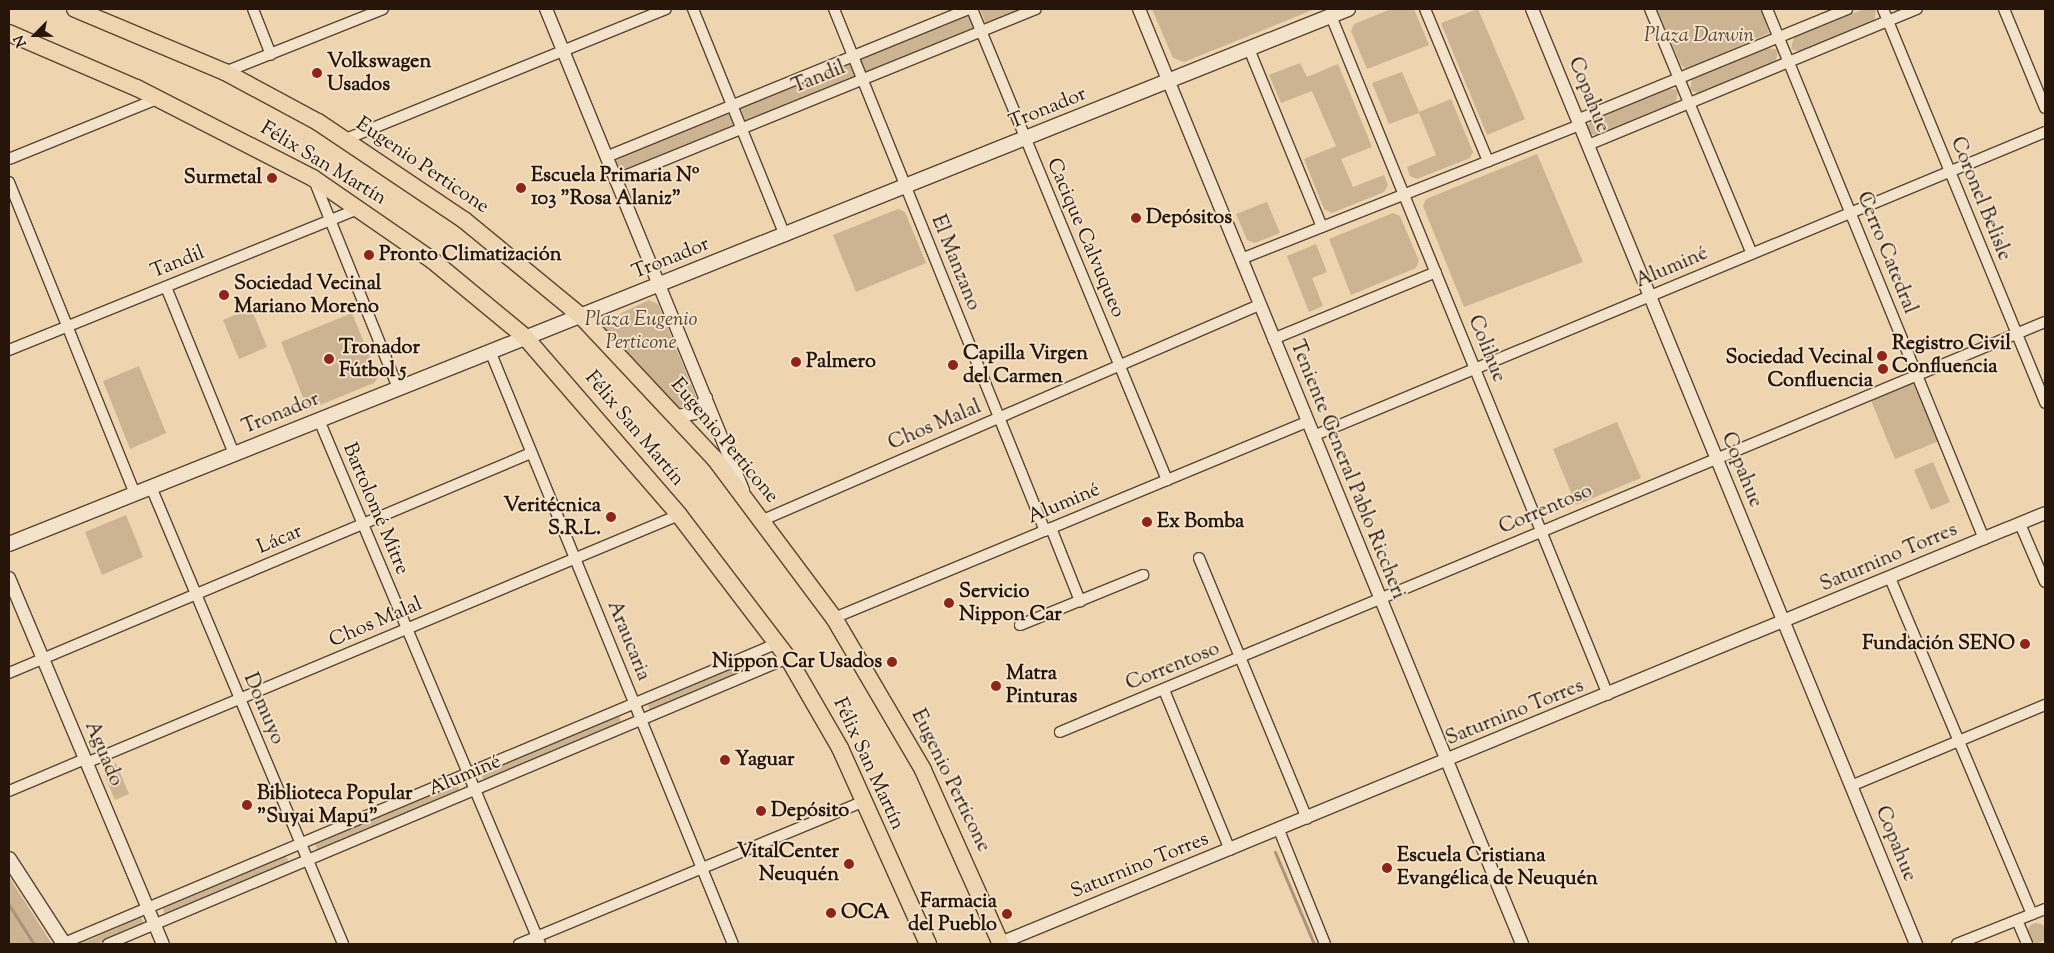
<!DOCTYPE html>
<meta charset="utf-8">
<style>
body{margin:0}
#map{position:relative;width:2054px;height:953px;overflow:hidden;background:#eed4af;font-family:"Sorts Mill Goudy",serif}
div>[style]{position:absolute}
.green>*{inset:0;background:#ccb493}
.round{border-radius:50%}
.stream>*{height:3px;margin:-1.5px;padding:0 1.5px;transform-origin:1.5px;border-radius:1.5px;background:#aa9376}
.roads{filter:drop-shadow(1px 0 #584532) drop-shadow(-1px 0 #584532) drop-shadow(0 1px #584532) drop-shadow(0 -1px #584532)}
.minor>*{height:10px;margin:-5px;padding:0 5px;transform-origin:5px;border-radius:5px;background:#f4e3cb}
.tertiary>*{height:12px;margin:-6px;padding:0 6px;transform-origin:6px;border-radius:6px;background:#f4e3cb}
.secondary>*{height:14px;margin:-7px;padding:0 7px;transform-origin:7px;border-radius:7px;background:#f4e3cb}
.trunk>*{height:16px;margin:-8px;padding:0 8px;transform-origin:8px;border-radius:8px;background:#eed4af}
.dots>*{width:14px;height:14px;translate:-50% -50%;box-sizing:border-box;border:2px solid #f4e3cb;border-radius:50%}
span{translate:-50% -50%;white-space:nowrap;text-align:center;line-height:1.15;-webkit-text-stroke:4px #f4e3cb;paint-order:stroke}
.park-label{font-size:20px;color:#584532;font-style:italic}
.poi-label{font-size:20px;color:#261508;font-weight:700}
.left{translate:0 -50%;text-align:left}
.right{translate:-100% -50%;text-align:right}
.street-label{font-size:20px;color:#261508}
.frame{position:absolute;inset:0;border:10px solid #261508;pointer-events:none}
.north{position:absolute;left:10px;top:10px;width:50px;height:50px;-webkit-text-stroke:4px #f4e3cb;paint-order:stroke;rotate:247deg;font-size:14px;font-weight:700;line-height:20px;text-align:center;color:#261508}
.north::after{content:'';display:block;margin:auto;width:18px;height:22px;background:#261508;clip-path:polygon(50% 0,100% 100%,50% 72%,0 100%)}
</style>
<div id="map">
<div class="green">
<div style="clip-path:polygon(980px 9px,1024px 9px,986px 24px)"></div>
<div style="clip-path:polygon(1152px 9px,1315px 9px,1184px 62px,1173px 58px)"></div>
<div style="clip-path:polygon(1391px 9px,1414px 9px,1429px 45px,1367px 69px,1351px 31px,1354px 24px)"></div>
<div style="clip-path:polygon(1478px 9px,1525px 119px,1487px 135px,1441px 23px)"></div>
<div style="clip-path:polygon(1657px 9px,1762px 9px,1769px 33px,1687px 69px,1681px 65px)"></div>
<div style="clip-path:polygon(1864px 9px,1876px 10px,1874px 22px,1800px 52px,1791px 49px,1794px 37px)"></div>
<div style="clip-path:polygon(968px 13px,974px 29px,865px 73px,859px 58px)"></div>
<div style="clip-path:polygon(1768px 48px,1778px 50px,1776px 61px,1698px 93px,1690px 90px,1692px 78px)"></div>
<div style="clip-path:polygon(849px 62px,855px 77px,746px 122px,740px 107px)"></div>
<div style="clip-path:polygon(1300px 63px,1307px 77px,1338px 64px,1372px 147px,1341px 159px,1353px 187px,1384px 175px,1388px 185px,1384px 192px,1332px 213px,1324px 209px,1304px 159px,1336px 146px,1312px 91px,1281px 103px,1269px 75px)"></div>
<div style="clip-path:polygon(1402px 72px,1419px 112px,1451px 99px,1473px 152px,1470px 158px,1417px 179px,1410px 176px,1407px 167px,1436px 155px,1419px 113px,1389px 124px,1372px 83px)"></div>
<div style="clip-path:polygon(1668px 88px,1678px 90px,1676px 102px,1597px 135px,1590px 134px,1587px 127px,1591px 120px)"></div>
<div style="clip-path:polygon(728px 112px,734px 126px,621px 172px,615px 158px)"></div>
<div style="clip-path:polygon(1537px 154px,1583px 262px,1464px 307px,1423px 206px,1426px 199px)"></div>
<div style="clip-path:polygon(1267px 202px,1280px 233px,1255px 243px,1247px 240px,1236px 214px)"></div>
<div style="clip-path:polygon(898px 209px,905px 212px,926px 263px,856px 292px,833px 235px)"></div>
<div style="clip-path:polygon(1393px 213px,1400px 216px,1419px 261px,1416px 268px,1351px 295px,1329px 239px)"></div>
<div style="clip-path:polygon(1316px 244px,1327px 272px,1312px 278px,1323px 306px,1309px 312px,1287px 256px)"></div>
<div style="clip-path:polygon(649px 300px,658px 304px,697px 399px,695px 407px,681px 411px,598px 324px)"></div>
<div style="clip-path:polygon(251px 308px,267px 347px,239px 359px,223px 320px)"></div>
<div style="clip-path:polygon(352px 313px,378px 377px,374px 383px,308px 410px,281px 342px)"></div>
<div style="clip-path:polygon(139px 366px,166px 433px,130px 449px,103px 381px)"></div>
<div style="clip-path:polygon(1913px 383px,1939px 441px,1895px 459px,1870px 398px)"></div>
<div style="clip-path:polygon(1617px 422px,1641px 478px,1576px 505px,1553px 449px)"></div>
<div style="clip-path:polygon(1933px 462px,1950px 502px,1931px 510px,1914px 470px)"></div>
<div style="clip-path:polygon(126px 515px,143px 557px,102px 575px,85px 532px)"></div>
<div style="clip-path:polygon(763px 654px,767px 663px,650px 711px,647px 702px)"></div>
<div style="clip-path:polygon(619px 716px,622px 724px,485px 782px,481px 774px)"></div>
<div style="clip-path:polygon(116px 763px,129px 794px,115px 800px,104px 774px)"></div>
<div style="clip-path:polygon(457px 784px,460px 792px,318px 852px,315px 844px)"></div>
<div style="clip-path:polygon(286px 856px,289px 863px,165px 915px,163px 908px)"></div>
<div style="clip-path:polygon(9px 877px,52px 944px,9px 944px)"></div>
<div style="clip-path:polygon(141px 917px,144px 924px,96px 944px,80px 944px)"></div>
<div class="round" style="left:2027px;top:923px;width:20px;height:20px"></div>
</div>
<div class="stream">
<div style="left:1275px;top:852px;width:100px;rotate:67deg"></div>
<div style="left:9px;top:905px;width:46px;rotate:57.3deg"></div>
</div>
<div class="roads">
<div class="minor">
<div style="left:253px;top:9px;width:49px;rotate:68.6deg"></div>
<div style="left:693px;top:9px;width:245px;rotate:67.9deg"></div>
<div style="left:834px;top:9px;width:563px;rotate:67.99deg"></div>
<div style="left:972px;top:9px;width:510px;rotate:67.51deg"></div>
<div style="left:1425px;top:9px;width:165px;rotate:67.5deg"></div>
<div style="left:1650px;top:9px;width:265px;rotate:67.4deg"></div>
<div style="left:1767px;top:9px;width:573px;rotate:67.73deg"></div>
<div style="left:1883px;top:9px;width:426px;rotate:67.6deg"></div>
<div style="left:2004px;top:9px;width:107px;rotate:67.5deg"></div>
<div style="left:1331px;top:16px;width:733px;rotate:67.81deg"></div>
<div style="left:1249px;top:49px;width:192px;rotate:67.7deg"></div>
<div style="left:225px;top:72px;width:170px;rotate:-21.7deg"></div>
<div style="left:1577px;top:120px;width:292px;rotate:-22.3deg"></div>
<div style="left:346px;top:139px;width:345px;rotate:-22.1deg"></div>
<div style="left:1588px;top:145px;width:356px;rotate:-22.5deg"></div>
<div style="left:606px;top:157px;width:392px;rotate:-22.2deg"></div>
<div style="left:9px;top:159px;width:162px;rotate:-22.1deg"></div>
<div style="left:314px;top:180px;width:224px;rotate:68deg"></div>
<div style="left:615px;top:180px;width:454px;rotate:-22.1deg"></div>
<div style="left:9px;top:182px;width:336px;rotate:68deg"></div>
<div style="left:1241px;top:259px;width:365px;rotate:-21.6deg"></div>
<div style="left:166px;top:287px;width:180px;rotate:67.8deg"></div>
<div style="left:1273px;top:339px;width:176px;rotate:-22.3deg"></div>
<div style="left:9px;top:350px;width:379px;rotate:-22deg"></div>
<div style="left:490px;top:351px;width:641px;rotate:67.72deg"></div>
<div style="left:319px;top:420px;width:569px;rotate:67.13deg"></div>
<div style="left:1313px;top:436px;width:793px;rotate:-22.55deg"></div>
<div style="left:151px;top:487px;width:496px;rotate:67.2deg"></div>
<div style="left:763px;top:520px;width:541px;rotate:-23.44deg"></div>
<div style="left:2020px;top:524px;width:63px;rotate:66.7deg"></div>
<div style="left:1051px;top:528px;width:79px;rotate:68.3deg"></div>
<div style="left:1199px;top:558px;width:282px;rotate:67.5deg"></div>
<div style="left:1890px;top:578px;width:365px;rotate:67.1deg"></div>
<div style="left:834px;top:618px;width:512px;rotate:-22.51deg"></div>
<div style="left:1020px;top:625px;width:133px;rotate:-22.1deg"></div>
<div style="left:9px;top:673px;width:566px;rotate:-22.85deg"></div>
<div style="left:1164px;top:690px;width:173px;rotate:67.6deg"></div>
<div style="left:1060px;top:732px;width:1067px;rotate:-22.6deg"></div>
<div style="left:86px;top:763px;width:643px;rotate:-22.7deg"></div>
<div style="left:1851px;top:786px;width:210px;rotate:-22.7deg"></div>
<div style="left:9px;top:791px;width:82px;rotate:-22.8deg"></div>
<div style="left:1279px;top:830px;width:123px;rotate:68deg"></div>
<div style="left:2017px;top:920px;width:26px;rotate:67deg"></div>
<div style="left:64px;top:943px;width:774px;rotate:-22.79deg"></div>
<div style="left:108px;top:944px;width:738px;rotate:-22.81deg"></div>
<div style="left:519px;top:944px;width:373px;rotate:-22.5deg"></div>
<div style="left:1957px;top:944px;width:95px;rotate:-21.7deg"></div>
</div>
<div class="tertiary">
<div style="left:546px;top:9px;width:520px;rotate:67.73deg"></div>
<div style="left:1139px;top:9px;width:1010px;rotate:67.72deg"></div>
<div style="left:1532px;top:9px;width:1011px;rotate:67.67deg"></div>
<div style="left:677px;top:416px;width:19px;rotate:-9deg"></div>
<div style="left:696px;top:413px;width:18px;rotate:-56deg"></div>
<div style="left:9px;top:578px;width:397px;rotate:67.2deg"></div>
<div style="left:998px;top:944px;width:1132px;rotate:-22.37deg"></div>
</div>
<div class="secondary">
<div style="left:9px;top:544px;width:1442px;rotate:-21.78deg"></div>
<div style="left:9px;top:859px;width:101px;rotate:57.1deg"></div>
</div>
<div class="trunk">
<div style="left:75px;top:9px;width:163px;rotate:22.8deg"></div>
<div style="left:225px;top:72px;width:106px;rotate:28.3deg"></div>
<div style="left:318px;top:122px;width:176px;rotate:33.9deg"></div>
<div style="left:464px;top:220px;width:153px;rotate:39.4deg"></div>
<div style="left:582px;top:317px;width:195px;rotate:46.9deg"></div>
<div style="left:715px;top:459px;width:199px;rotate:53.2deg"></div>
<div style="left:834px;top:618px;width:176px;rotate:59.6deg"></div>
<div style="left:923px;top:770px;width:191px;rotate:65.9deg"></div>
<div style="left:9px;top:33px;width:139px;rotate:23.3deg"></div>
<div style="left:137px;top:88px;width:198px;rotate:27.1deg"></div>
<div style="left:313px;top:178px;width:145px;rotate:34.6deg"></div>
<div style="left:432px;top:260px;width:121px;rotate:39.6deg"></div>
<div style="left:525px;top:337px;width:235px;rotate:49.1deg"></div>
<div style="left:679px;top:515px;width:180px;rotate:52.7deg"></div>
<div style="left:788px;top:658px;width:104px;rotate:60deg"></div>
<div style="left:840px;top:748px;width:215px;rotate:65.8deg"></div>
</div>
</div>
<div class="dots">
<div style="left:317px;top:73px;background:#8f2418"></div>
<div style="left:272px;top:178px;background:#8f2418"></div>
<div style="left:521px;top:188px;background:#8f2418"></div>
<div style="left:1136px;top:218px;background:#8f2418"></div>
<div style="left:369px;top:255px;background:#8f2418"></div>
<div style="left:224px;top:295px;background:#8f2418"></div>
<div style="left:1882px;top:356px;background:#8f2418"></div>
<div style="left:329px;top:359px;background:#8f2418"></div>
<div style="left:796px;top:362px;background:#8f2418"></div>
<div style="left:953px;top:365px;background:#8f2418"></div>
<div style="left:1883px;top:369px;background:#8f2418"></div>
<div style="left:611px;top:517px;background:#8f2418"></div>
<div style="left:1147px;top:522px;background:#8f2418"></div>
<div style="left:949px;top:603px;background:#8f2418"></div>
<div style="left:2025px;top:644px;background:#8f2418"></div>
<div style="left:892px;top:662px;background:#8f2418"></div>
<div style="left:996px;top:686px;background:#8f2418"></div>
<div style="left:725px;top:760px;background:#8f2418"></div>
<div style="left:247px;top:805px;background:#8f2418"></div>
<div style="left:761px;top:811px;background:#8f2418"></div>
<div style="left:849px;top:864px;background:#8f2418"></div>
<div style="left:1387px;top:868px;background:#8f2418"></div>
<div style="left:831px;top:913px;background:#8f2418"></div>
<div style="left:1007px;top:914px;background:#8f2418"></div>
</div>
<div class="park-label">
<span style="left:1699px;top:36px">Plaza Darwin</span>
<span style="left:641px;top:332px">Plaza Eugenio<br>Perticone</span>
</div>
<div class="poi-label">
<span class="left" style="left:327px;top:74px">Volkswagen<br>Usados</span>
<span class="left" style="left:531px;top:188px">Escuela Primaria Nº<br>103 "Rosa Alaniz"</span>
<span class="right" style="left:262px;top:178px">Surmetal</span>
<span class="left" style="left:1146px;top:218px">Depósitos</span>
<span class="left" style="left:379px;top:255px">Pronto Climatización</span>
<span class="left" style="left:234px;top:296px">Sociedad Vecinal<br>Mariano Moreno</span>
<span class="left" style="left:1892px;top:356px">Registro Civil<br>Confluencia</span>
<span class="left" style="left:339px;top:360px">Tronador<br>Fútbol 5</span>
<span class="left" style="left:963px;top:366px">Capilla Virgen<br>del Carmen</span>
<span class="right" style="left:1873px;top:370px">Sociedad Vecinal<br>Confluencia</span>
<span class="left" style="left:806px;top:362px">Palmero</span>
<span class="right" style="left:601px;top:518px">Veritécnica<br>S.R.L.</span>
<span class="left" style="left:1157px;top:522px">Ex Bomba</span>
<span class="left" style="left:959px;top:604px">Servicio<br>Nippon Car</span>
<span class="right" style="left:2015px;top:644px">Fundación SENO</span>
<span class="right" style="left:882px;top:662px">Nippon Car Usados</span>
<span class="left" style="left:1006px;top:686px">Matra<br>Pinturas</span>
<span class="left" style="left:735px;top:760px">Yaguar</span>
<span class="left" style="left:257px;top:806px">Biblioteca Popular<br>"Suyai Mapu"</span>
<span class="left" style="left:771px;top:811px">Depósito</span>
<span class="right" style="left:839px;top:864px">VitalCenter<br>Neuquén</span>
<span class="left" style="left:1397px;top:868px">Escuela Cristiana<br>Evangélica de Neuquén</span>
<span class="right" style="left:997px;top:914px">Farmacia<br>del Pueblo</span>
<span class="left" style="left:841px;top:913px">OCA</span>
</div>
<div class="street-label">
<span style="left:819px;top:78px;rotate:-22deg">Tandil</span>
<span style="left:1588px;top:95px;rotate:68deg">Copahue</span>
<span style="left:1048px;top:109px;rotate:-22deg">Tronador</span>
<span style="left:323px;top:164px;rotate:31deg">Félix San Martín</span>
<span style="left:422px;top:166px;rotate:34deg">Eugenio Perticone</span>
<span style="left:1980px;top:199px;rotate:68deg">Coronel Belisle</span>
<span style="left:1085px;top:238px;rotate:67deg">Cacique Calvuqueo</span>
<span style="left:1886px;top:253px;rotate:68deg">Cerro Catedral</span>
<span style="left:671px;top:259px;rotate:-22deg">Tronador</span>
<span style="left:178px;top:263px;rotate:-22deg">Tandil</span>
<span style="left:955px;top:263px;rotate:68deg">El Manzano</span>
<span style="left:1672px;top:268px;rotate:-23deg">Aluminé</span>
<span style="left:1486px;top:349px;rotate:68deg">Colihue</span>
<span style="left:281px;top:414px;rotate:-22deg">Tronador</span>
<span style="left:935px;top:426px;rotate:-23deg">Chos Malal</span>
<span style="left:634px;top:429px;rotate:50deg">Félix San Martín</span>
<span style="left:724px;top:441px;rotate:50deg">Eugenio Perticone</span>
<span style="left:1347px;top:470px;rotate:68deg">Teniente General Pablo Riccheri</span>
<span style="left:1741px;top:470px;rotate:68deg">Copahue</span>
<span style="left:1064px;top:504px;rotate:-23deg">Aluminé</span>
<span style="left:375px;top:509px;rotate:67deg">Bartolomé Mitre</span>
<span style="left:1546px;top:510px;rotate:-23deg">Correntoso</span>
<span style="left:280px;top:540px;rotate:-23deg">Lácar</span>
<span style="left:1889px;top:558px;rotate:-23deg">Saturnino Torres</span>
<span style="left:376px;top:623px;rotate:-23deg">Chos Malal</span>
<span style="left:628px;top:641px;rotate:68deg">Araucaria</span>
<span style="left:1173px;top:667px;rotate:-22deg">Correntoso</span>
<span style="left:263px;top:709px;rotate:67deg">Domuyo</span>
<span style="left:1515px;top:713px;rotate:-22deg">Saturnino Torres</span>
<span style="left:103px;top:754px;rotate:67deg">Aguado</span>
<span style="left:868px;top:764px;rotate:65deg">Félix San Martín</span>
<span style="left:465px;top:776px;rotate:-23deg">Aluminé</span>
<span style="left:950px;top:781px;rotate:64deg">Eugenio Perticone</span>
<span style="left:1895px;top:844px;rotate:68deg">Copahue</span>
<span style="left:1140px;top:866px;rotate:-22deg">Saturnino Torres</span>
</div>
<div class="frame"></div>
<div class="north">N</div>
</div>
